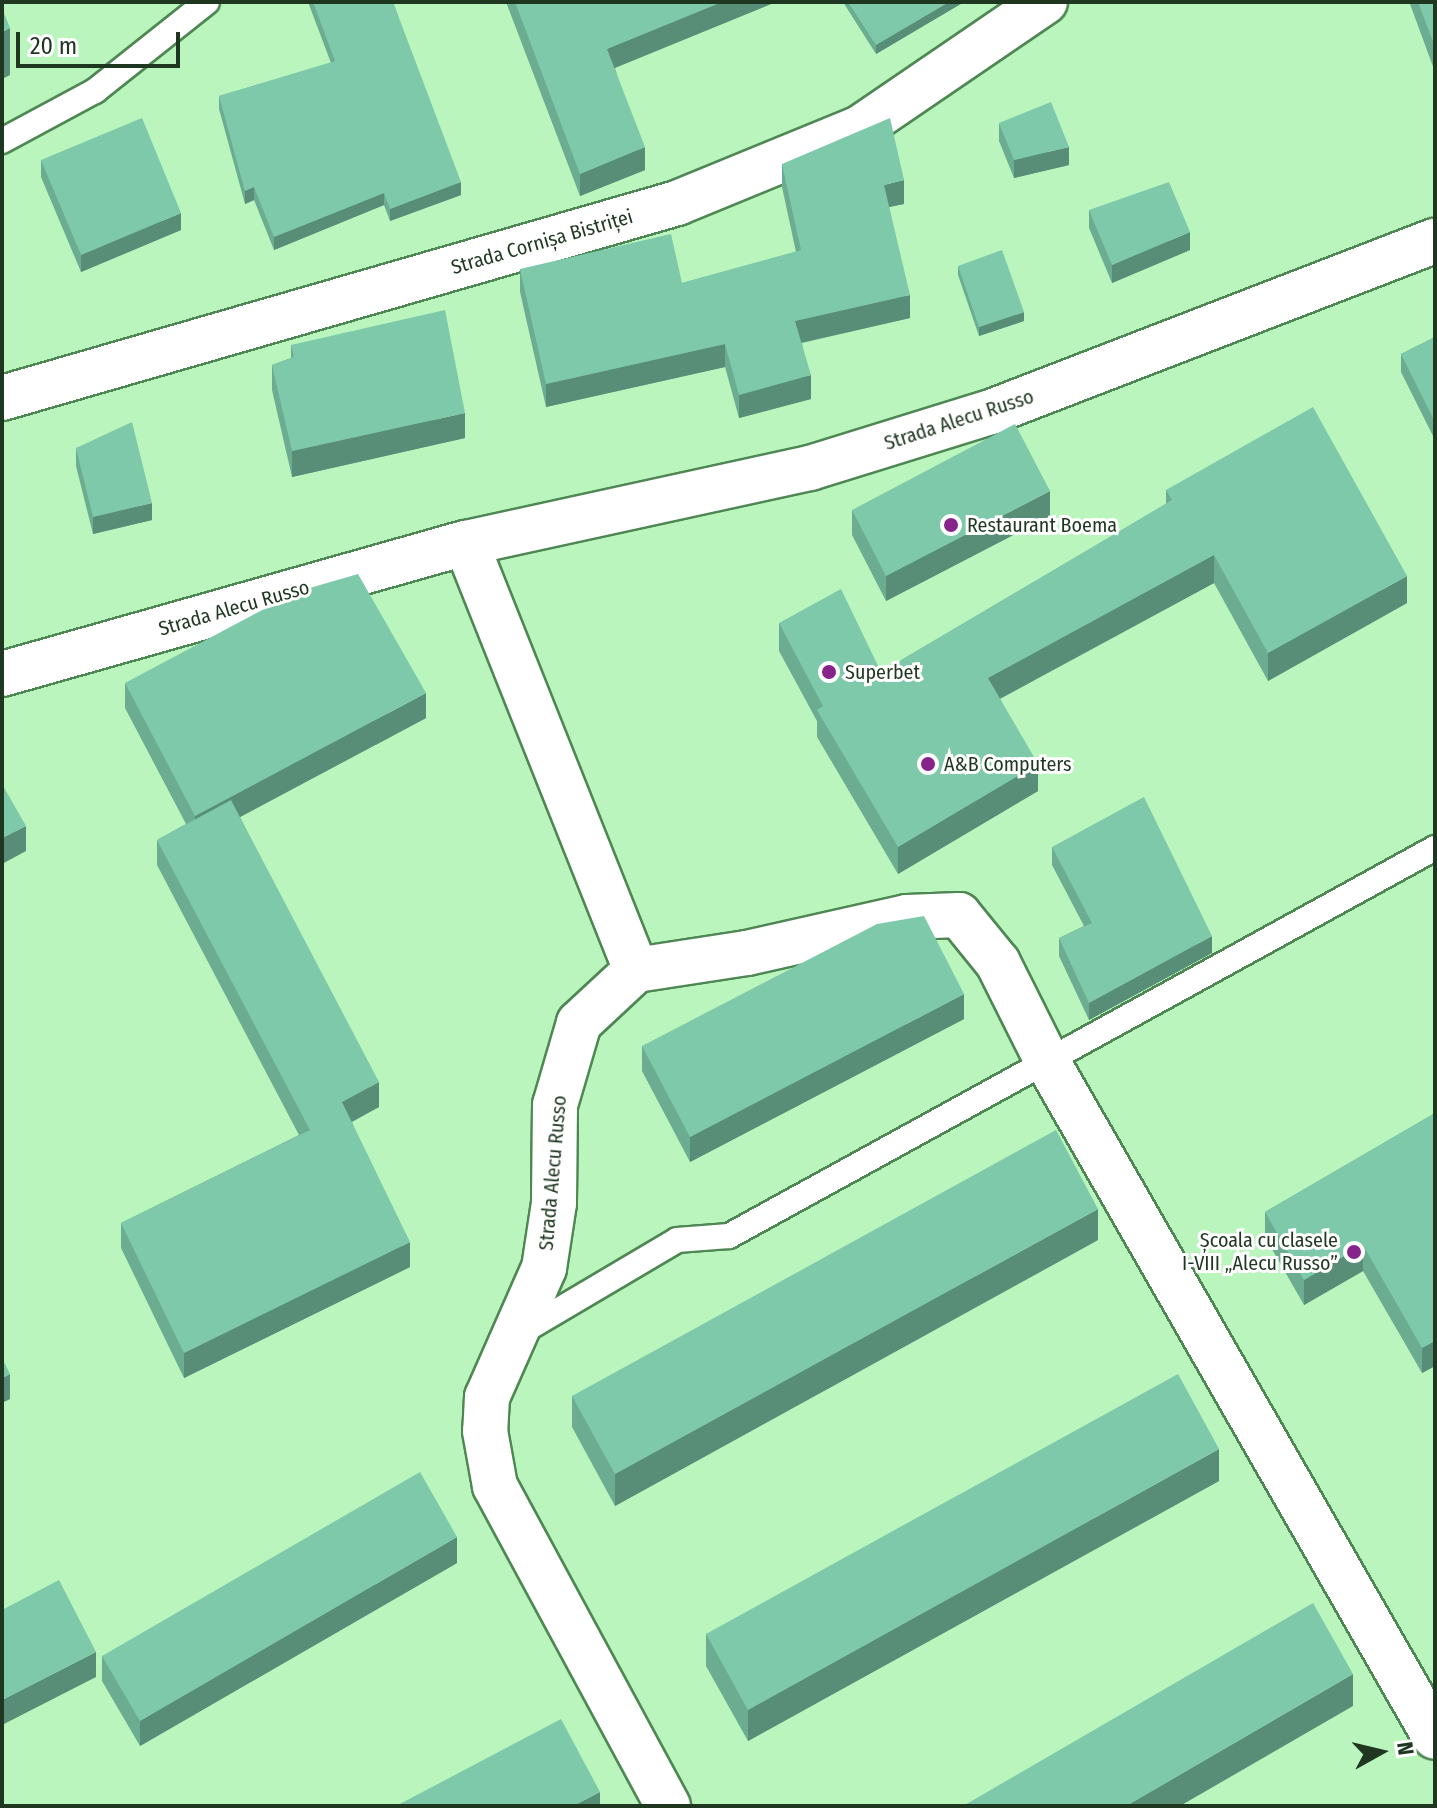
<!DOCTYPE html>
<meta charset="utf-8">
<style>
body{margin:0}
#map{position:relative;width:1437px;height:1808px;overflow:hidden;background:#b9f5bc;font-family:"Fira Sans Condensed",sans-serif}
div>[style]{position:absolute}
.roads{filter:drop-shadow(2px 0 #4f8754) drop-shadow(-2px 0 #4f8754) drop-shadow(0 2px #4f8754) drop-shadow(0 -2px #4f8754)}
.lane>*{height:24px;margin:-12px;padding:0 12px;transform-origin:12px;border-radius:12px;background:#fff}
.street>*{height:44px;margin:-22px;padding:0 22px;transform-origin:22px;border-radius:22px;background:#fff}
.wall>*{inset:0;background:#6cad92}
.shaded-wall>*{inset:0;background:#588d77}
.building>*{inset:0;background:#7dc9aa}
.dots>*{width:22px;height:22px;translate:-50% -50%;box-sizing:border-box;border:4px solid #fff;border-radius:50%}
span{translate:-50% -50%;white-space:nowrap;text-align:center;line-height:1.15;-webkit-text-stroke:6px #fff;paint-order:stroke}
.street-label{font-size:20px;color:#1f3721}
.poi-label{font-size:20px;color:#1f3721}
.left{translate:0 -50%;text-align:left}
.right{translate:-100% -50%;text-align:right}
.frame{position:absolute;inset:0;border:4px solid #1f3721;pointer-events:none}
.north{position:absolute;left:1341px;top:1712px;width:80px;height:80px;-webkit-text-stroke:6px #fff;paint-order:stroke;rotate:82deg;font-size:22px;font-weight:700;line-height:32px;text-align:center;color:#1f3721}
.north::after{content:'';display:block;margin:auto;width:28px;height:36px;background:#1f3721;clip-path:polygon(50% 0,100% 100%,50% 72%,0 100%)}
.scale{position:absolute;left:16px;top:32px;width:164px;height:36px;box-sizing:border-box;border:4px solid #1f3721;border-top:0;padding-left:10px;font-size:24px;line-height:28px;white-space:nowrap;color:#1f3721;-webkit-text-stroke:6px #fff;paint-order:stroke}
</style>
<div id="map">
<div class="roads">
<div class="lane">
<div style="left:2px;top:141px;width:106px;rotate:-28.3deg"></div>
<div style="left:95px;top:91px;width:143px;rotate:-38.5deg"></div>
<div style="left:520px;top:1333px;width:182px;rotate:-30.6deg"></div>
<div style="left:677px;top:1240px;width:52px;rotate:-4.4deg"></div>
<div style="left:729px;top:1236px;width:806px;rotate:-28.79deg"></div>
</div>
<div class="street">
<div style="left:2px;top:398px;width:703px;rotate:-16.11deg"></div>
<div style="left:677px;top:203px;width:198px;rotate:-22.3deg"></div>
<div style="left:860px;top:128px;width:224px;rotate:-34.3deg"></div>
<div style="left:466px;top:543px;width:460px;rotate:68.3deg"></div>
<div style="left:636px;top:970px;width:78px;rotate:137.1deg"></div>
<div style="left:579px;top:1023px;width:85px;rotate:106.3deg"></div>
<div style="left:555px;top:1105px;width:98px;rotate:90.6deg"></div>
<div style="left:554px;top:1203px;width:66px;rotate:98.7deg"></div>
<div style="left:544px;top:1268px;width:141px;rotate:113.8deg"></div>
<div style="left:487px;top:1397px;width:34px;rotate:93deg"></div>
<div style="left:485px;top:1431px;width:56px;rotate:79.7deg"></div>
<div style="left:495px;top:1486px;width:364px;rotate:61.6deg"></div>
<div style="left:2px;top:674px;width:482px;rotate:-15.8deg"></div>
<div style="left:466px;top:543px;width:352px;rotate:-12.3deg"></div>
<div style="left:810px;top:468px;width:189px;rotate:-17.2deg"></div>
<div style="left:991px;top:412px;width:476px;rotate:-21.1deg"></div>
<div style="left:636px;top:970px;width:112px;rotate:-8.7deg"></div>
<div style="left:747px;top:953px;width:164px;rotate:-12.7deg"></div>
<div style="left:907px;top:917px;width:52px;rotate:-2.2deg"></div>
<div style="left:959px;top:915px;width:62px;rotate:50.9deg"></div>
<div style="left:998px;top:963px;width:110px;rotate:63.4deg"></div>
<div style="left:1047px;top:1061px;width:779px;rotate:60.15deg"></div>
</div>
</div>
<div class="wall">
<div style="clip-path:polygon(308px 2px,393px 2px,461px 195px,390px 221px,384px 205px,274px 250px,254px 200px,245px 204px,219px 109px,219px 96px,331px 63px)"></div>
<div style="clip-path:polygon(506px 2px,776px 2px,615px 68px,645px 170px,580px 196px)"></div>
<div style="clip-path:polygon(843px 2px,964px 2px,876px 54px)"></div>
<div style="clip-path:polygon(1410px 2px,1435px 2px,1435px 72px,1410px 4px)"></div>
<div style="clip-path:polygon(999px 123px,1069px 165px,1014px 178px,999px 141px)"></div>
<div style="clip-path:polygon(41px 160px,181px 230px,81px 272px,41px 177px)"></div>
<div style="clip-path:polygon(782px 164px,904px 204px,889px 207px,910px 318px,802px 343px,811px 399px,739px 418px,725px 367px,546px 407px,520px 292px,520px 269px,682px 283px,796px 252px,782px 187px)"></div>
<div style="clip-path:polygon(1089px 210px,1190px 250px,1112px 283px,1089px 228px)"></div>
<div style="clip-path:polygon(958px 266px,1024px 321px,979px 336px,958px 275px)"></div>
<div style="clip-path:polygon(1435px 337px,1435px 440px,1401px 372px,1401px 354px)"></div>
<div style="clip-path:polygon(291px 345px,465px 438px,292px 477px,272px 390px,272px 365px,291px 358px)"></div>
<div style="clip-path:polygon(76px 448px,152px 520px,93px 534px,76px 466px)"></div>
<div style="clip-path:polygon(1166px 490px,1407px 603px,1268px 681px,1214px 583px,1000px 699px,1038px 791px,898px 874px,817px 737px,817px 721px,779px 651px,779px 623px,881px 672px,1166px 504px)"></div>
<div style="clip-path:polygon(852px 510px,1050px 516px,886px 601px,852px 535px)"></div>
<div style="clip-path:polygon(125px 683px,426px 718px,240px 817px,379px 1107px,352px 1122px,410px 1267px,184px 1378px,121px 1248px,121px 1223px,299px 1135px,157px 865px,157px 840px,186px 824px,125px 708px)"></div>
<div style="clip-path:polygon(1052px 847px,1212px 953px,1089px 1020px,1059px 956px,1059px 938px,1084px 926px,1052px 865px)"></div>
<div style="clip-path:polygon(964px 1019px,690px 1162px,642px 1071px,642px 1046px)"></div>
<div style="clip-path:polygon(1435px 1113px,1435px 1366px,1422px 1373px,1363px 1271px,1304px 1305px,1265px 1237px,1265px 1212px)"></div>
<div style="clip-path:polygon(1098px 1240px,615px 1506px,572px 1427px,572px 1396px)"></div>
<div style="clip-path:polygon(1219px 1481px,748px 1741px,706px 1666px,706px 1634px)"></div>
<div style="clip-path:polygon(457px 1563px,140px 1746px,102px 1681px,102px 1656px)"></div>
</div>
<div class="shaded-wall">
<div style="clip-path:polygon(722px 2px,776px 2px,607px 71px,607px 49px)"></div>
<div style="clip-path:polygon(949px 2px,964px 2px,876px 54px,876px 45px)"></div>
<div style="clip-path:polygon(10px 28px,10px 75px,2px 79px,2px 32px)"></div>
<div style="clip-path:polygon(645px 147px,645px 170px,580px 196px,580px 174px)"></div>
<div style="clip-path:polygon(1069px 147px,1069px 165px,1014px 178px,1014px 160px)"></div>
<div style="clip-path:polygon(904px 180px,904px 204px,884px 208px,884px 185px)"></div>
<div style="clip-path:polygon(461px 182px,461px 195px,390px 221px,390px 209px)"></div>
<div style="clip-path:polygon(254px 187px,254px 200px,245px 204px,245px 191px)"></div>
<div style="clip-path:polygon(384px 193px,384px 205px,274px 250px,274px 237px)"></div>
<div style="clip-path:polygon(181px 213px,181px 230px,81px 272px,81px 255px)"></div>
<div style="clip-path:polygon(1190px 232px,1190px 250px,1112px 283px,1112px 265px)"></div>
<div style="clip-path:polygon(910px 295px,910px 318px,795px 344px,795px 321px)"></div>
<div style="clip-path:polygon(1024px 312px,1024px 321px,979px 336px,979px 327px)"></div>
<div style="clip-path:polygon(725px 344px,725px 367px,546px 407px,546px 384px)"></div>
<div style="clip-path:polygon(811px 375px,811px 399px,739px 418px,739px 395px)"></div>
<div style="clip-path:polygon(465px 413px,465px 438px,292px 477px,292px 451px)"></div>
<div style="clip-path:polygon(1050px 491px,1050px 516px,886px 601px,886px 576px)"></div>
<div style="clip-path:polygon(152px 503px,152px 520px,93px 534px,93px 517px)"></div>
<div style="clip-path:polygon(1214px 555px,1214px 583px,988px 705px,988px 678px)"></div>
<div style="clip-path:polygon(1407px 576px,1407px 603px,1268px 681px,1268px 653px)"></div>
<div style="clip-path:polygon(426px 693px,426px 718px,195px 841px,195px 816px)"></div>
<div style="clip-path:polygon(1038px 764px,1038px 791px,898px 874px,898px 847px)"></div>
<div style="clip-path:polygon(26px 826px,26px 851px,2px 864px,2px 838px)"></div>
<div style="clip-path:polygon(1212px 936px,1212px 953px,1089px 1020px,1089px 1003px)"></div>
<div style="clip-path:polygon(964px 994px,964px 1019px,690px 1162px,690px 1137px)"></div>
<div style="clip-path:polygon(379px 1082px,379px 1107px,342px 1127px,342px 1102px)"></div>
<div style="clip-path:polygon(1098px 1209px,1098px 1240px,615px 1506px,615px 1474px)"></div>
<div style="clip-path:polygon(410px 1242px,410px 1267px,184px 1378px,184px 1353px)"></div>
<div style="clip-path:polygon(1363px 1245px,1363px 1271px,1304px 1305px,1304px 1280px)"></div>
<div style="clip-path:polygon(1435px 1341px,1435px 1366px,1422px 1373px,1422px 1348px)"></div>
<div style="clip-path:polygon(10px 1374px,10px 1399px,2px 1403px,2px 1378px)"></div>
<div style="clip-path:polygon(1219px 1449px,1219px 1481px,748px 1741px,748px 1710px)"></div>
<div style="clip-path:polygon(457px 1537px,457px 1563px,140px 1746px,140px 1721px)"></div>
<div style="clip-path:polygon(96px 1652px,96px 1677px,2px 1725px,2px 1700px)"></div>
<div style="clip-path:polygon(1353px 1674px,1353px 1706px,1180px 1806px,1126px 1806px)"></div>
<div style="clip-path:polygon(600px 1792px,600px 1806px,573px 1806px)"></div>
</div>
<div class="building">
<div style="clip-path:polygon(313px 2px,393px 2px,461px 182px,390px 209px,384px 193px,274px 237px,254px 187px,245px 191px,219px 96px,335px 61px)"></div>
<div style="clip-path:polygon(515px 2px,722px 2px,607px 49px,645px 147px,580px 174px)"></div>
<div style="clip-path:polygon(848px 2px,949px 2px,876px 45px)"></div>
<div style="clip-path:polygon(1418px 2px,1435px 2px,1435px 47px)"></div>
<div style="clip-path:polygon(2px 8px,10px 28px,2px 32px)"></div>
<div style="clip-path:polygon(1051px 102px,1069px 147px,1014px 160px,999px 123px)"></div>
<div style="clip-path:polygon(142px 118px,181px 213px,81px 255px,41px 160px)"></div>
<div style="clip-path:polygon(890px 118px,904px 180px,884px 185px,910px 295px,795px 321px,811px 375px,739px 395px,725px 344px,546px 384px,520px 269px,671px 234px,682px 283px,801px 250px,782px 164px)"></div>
<div style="clip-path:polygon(1169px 182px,1190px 232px,1112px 265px,1089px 210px)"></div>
<div style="clip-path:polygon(1002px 250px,1024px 312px,979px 327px,958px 266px)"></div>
<div style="clip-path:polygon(445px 310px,465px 413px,292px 451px,272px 365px,294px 357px,291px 345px)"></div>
<div style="clip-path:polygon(1435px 337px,1435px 422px,1401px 354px)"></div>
<div style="clip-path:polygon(1313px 407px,1407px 576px,1268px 653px,1214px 555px,988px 678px,1038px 764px,898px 847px,817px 710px,823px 706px,779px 623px,841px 589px,881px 672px,1172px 500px,1166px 490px)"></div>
<div style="clip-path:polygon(132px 422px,152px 503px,93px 517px,76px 448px)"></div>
<div style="clip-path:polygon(1015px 424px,1050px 491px,886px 576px,852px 510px)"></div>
<div style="clip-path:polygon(358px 574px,426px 693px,195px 816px,125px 683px,296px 592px)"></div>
<div style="clip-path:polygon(2px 784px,26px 826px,2px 838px)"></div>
<div style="clip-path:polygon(1144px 797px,1212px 936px,1089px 1003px,1059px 938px,1092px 923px,1052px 847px)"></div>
<div style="clip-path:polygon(231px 800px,379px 1082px,342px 1102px,410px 1242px,184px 1353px,121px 1223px,310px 1130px,157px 840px)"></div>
<div style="clip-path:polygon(924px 916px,964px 994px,690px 1137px,642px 1046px,877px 924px)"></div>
<div style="clip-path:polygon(1435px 1113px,1435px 1341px,1422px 1348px,1363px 1245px,1304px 1280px,1265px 1212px)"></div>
<div style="clip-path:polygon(1056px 1130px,1098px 1209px,615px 1474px,572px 1396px)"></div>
<div style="clip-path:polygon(2px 1358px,10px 1374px,2px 1378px)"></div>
<div style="clip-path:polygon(1178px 1374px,1219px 1449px,748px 1710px,706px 1634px)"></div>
<div style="clip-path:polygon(420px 1472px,457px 1537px,140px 1721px,102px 1656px)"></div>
<div style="clip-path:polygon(59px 1580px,96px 1652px,2px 1700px,2px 1610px)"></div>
<div style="clip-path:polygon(1313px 1603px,1353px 1674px,1126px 1806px,963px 1806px)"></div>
<div style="clip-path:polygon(561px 1719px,600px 1792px,573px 1806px,396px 1806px)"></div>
</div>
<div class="dots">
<div style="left:951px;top:525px;background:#87248c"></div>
<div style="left:829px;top:672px;background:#87248c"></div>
<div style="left:928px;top:764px;background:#87248c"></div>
<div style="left:1354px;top:1252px;background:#87248c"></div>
</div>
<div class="street-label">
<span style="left:542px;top:242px;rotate:-16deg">Strada Cornișa Bistriței</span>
<span style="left:959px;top:420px;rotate:-18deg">Strada Alecu Russo</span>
<span style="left:234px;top:608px;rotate:-16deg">Strada Alecu Russo</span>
<span style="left:553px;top:1173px;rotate:-85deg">Strada Alecu Russo</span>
</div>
<div class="poi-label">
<span class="left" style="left:967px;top:525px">Restaurant Boema</span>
<span class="left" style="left:845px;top:672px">Superbet</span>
<span class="left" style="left:944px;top:764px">A&amp;B Computers</span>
<span class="right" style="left:1338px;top:1252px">Școala cu clasele<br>I-VIII „Alecu Russo”</span>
</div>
<div class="frame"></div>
<div class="north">N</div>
<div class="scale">20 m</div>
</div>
